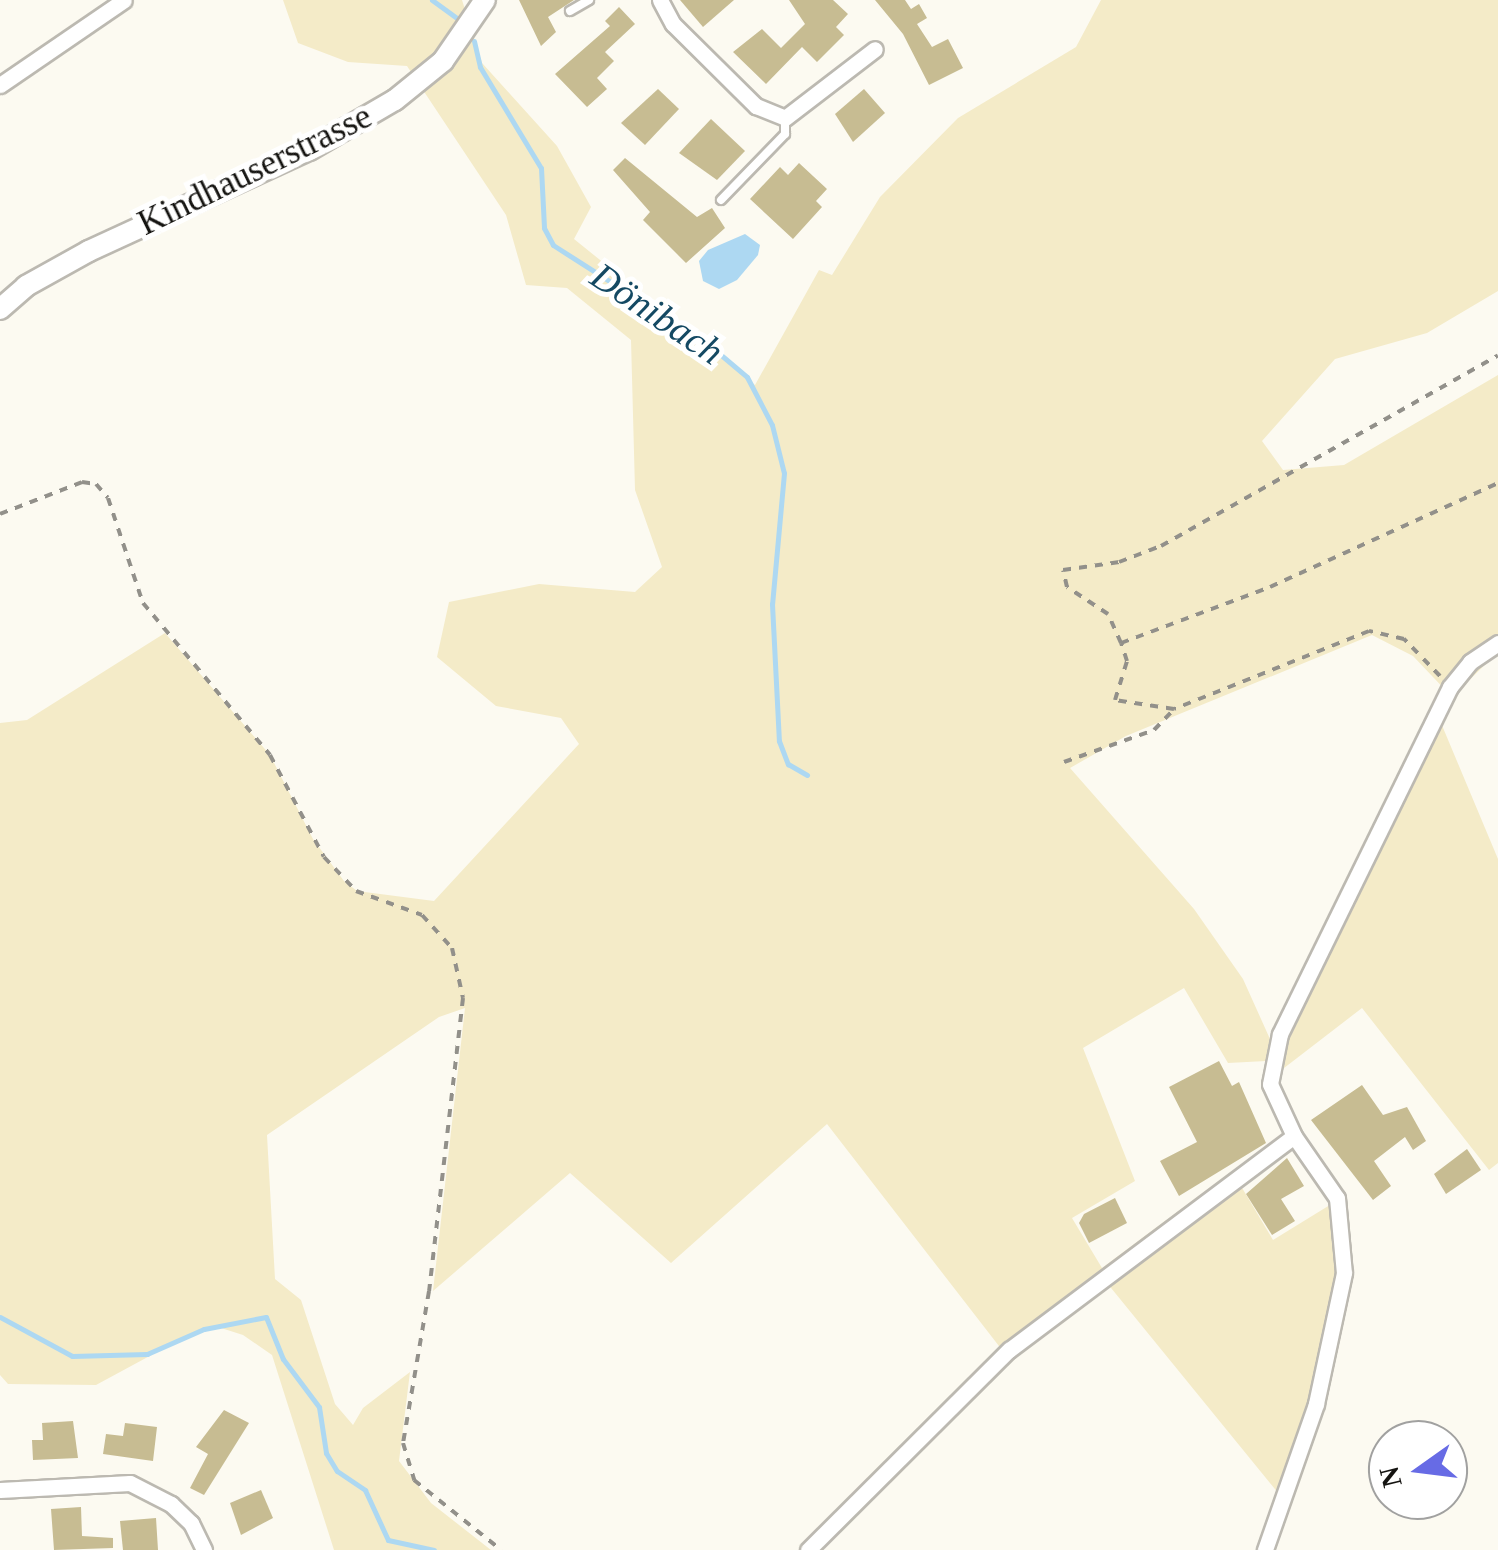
<!DOCTYPE html>
<meta charset="utf-8">
<style>
body{margin:0}
#map{position:relative;width:1498px;height:1550px;overflow:hidden;background:#fcfaf1;font-family:"Times New Roman",serif}
div>[style]{position:absolute}
.green>*{inset:0;background:#f4ebc8}
.water>*{inset:0;background:#add8f2}
.stream>*{height:5px;margin:-2.5px;padding:0 2.5px;transform-origin:2.5px;border-radius:2.5px;background:#add8f2}
.building>*{inset:0;background:#c7bc92}
.path>*{height:4px;margin-top:-2px;transform-origin:0;background:repeating-linear-gradient(90deg,#92908a 0 8px,transparent 0 16px)}
.roads{filter:drop-shadow(2px 0 #bcb9b1) drop-shadow(-2px 0 #bcb9b1) drop-shadow(0 2px #bcb9b1) drop-shadow(0 -2px #bcb9b1)}
.lane>*{height:8px;margin:-4px;padding:0 4px;transform-origin:4px;border-radius:4px;background:#fff}
.street>*{height:15px;margin:-7.5px;padding:0 7.5px;transform-origin:7.5px;border-radius:7.5px;background:#fff}
.secondary>*{height:20px;margin:-10px;padding:0 10px;transform-origin:10px;border-radius:10px;background:#fff}
span{translate:-50% -50%;white-space:nowrap;text-align:center;line-height:1.15;-webkit-text-stroke:10px #fff;paint-order:stroke}
.street-label{font-size:35px;color:#151411}
.water-label{font-size:38px;color:#144963;font-style:italic}
.north{position:absolute;left:1368px;top:1420px;width:100px;height:100px;box-sizing:border-box;background:#fff;border:2px solid #a1a1a0;border-radius:50%;rotate:256deg;font-size:28px;font-weight:700;line-height:40px;text-align:center;color:#151411}
.north::after{content:'';display:block;margin:auto;width:35px;height:45px;background:#676be5;clip-path:polygon(50% 0,100% 100%,50% 72%,0 100%)}
</style>
<div id="map">
<div class="green">
<div style="clip-path:polygon(283px 0,462px 0,482px 63px,557px 146px,591px 207px,574px 239px,755px 385px,819px 270px,832px 275px,880px 197px,958px 118px,1076px 47px,1101px 0,1498px 0,1498px 291px,1427px 333px,1335px 359px,1262px 441px,1283px 470px,1344px 465px,1498px 375px,1498px 652px,1452px 697px,1413px 656px,1372px 635px,1126px 736px,1070px 768px,1194px 909px,1243px 979px,1270px 1039px,1441px 723px,1498px 859px,1498px 1163px,1489px 1170px,1362px 1008px,1275px 1075px,1266px 1061px,1228px 1063px,1184px 988px,1083px 1048px,1135px 1181px,1072px 1218px,1102px 1268px,1232px 1171px,1273px 1240px,1338px 1200px,1348px 1277px,1288px 1505px,1107px 1283px,1009px 1359px,827px 1124px,671px 1263px,570px 1173px,433px 1291px,465px 1008px,439px 1017px,267px 1135px,275px 1279px,301px 1300px,335px 1404px,353px 1425px,363px 1408px,410px 1372px,399px 1461px,431px 1503px,491px 1550px,334px 1550px,272px 1355px,243px 1335px,218px 1327px,194px 1332px,96px 1385px,8px 1384px,0 1375px,0 723px,27px 720px,165px 633px,270px 755px,313px 839px,344px 881px,357px 891px,434px 901px,579px 744px,561px 718px,496px 706px,437px 657px,449px 602px,539px 584px,635px 592px,662px 567px,635px 490px,631px 340px,567px 288px,526px 285px,506px 215px,407px 66px,348px 62px,298px 43px)"></div>
</div>
<div class="water">
<div style="clip-path:polygon(745px 234px,760px 245px,758px 255px,737px 280px,719px 289px,703px 281px,699px 261px,708px 250px)"></div>
</div>
<div class="stream">
<div style="left:432px;top:0;width:31px;rotate:36deg"></div>
<div style="left:474px;top:41px;width:27px;rotate:77deg"></div>
<div style="left:480px;top:67px;width:118px;rotate:58.9deg"></div>
<div style="left:541px;top:168px;width:60px;rotate:87.1deg"></div>
<div style="left:544px;top:228px;width:19px;rotate:62deg"></div>
<div style="left:553px;top:245px;width:184px;rotate:32.6deg"></div>
<div style="left:708px;top:344px;width:51px;rotate:40.2deg"></div>
<div style="left:747px;top:377px;width:54px;rotate:62.5deg"></div>
<div style="left:772px;top:425px;width:49px;rotate:76deg"></div>
<div style="left:784px;top:473px;width:132px;rotate:95.2deg"></div>
<div style="left:772px;top:604px;width:137px;rotate:87.1deg"></div>
<div style="left:779px;top:741px;width:25px;rotate:69deg"></div>
<div style="left:788px;top:764px;width:22px;rotate:30deg"></div>
<div style="left:0;top:1317px;width:82px;rotate:28.4deg"></div>
<div style="left:72px;top:1356px;width:75px;rotate:-1.5deg"></div>
<div style="left:147px;top:1354px;width:62px;rotate:-23.7deg"></div>
<div style="left:204px;top:1329px;width:63px;rotate:-11deg"></div>
<div style="left:266px;top:1317px;width:45px;rotate:68deg"></div>
<div style="left:283px;top:1359px;width:60px;rotate:53.1deg"></div>
<div style="left:319px;top:1407px;width:47px;rotate:81.3deg"></div>
<div style="left:326px;top:1453px;width:21px;rotate:59deg"></div>
<div style="left:337px;top:1471px;width:34px;rotate:34deg"></div>
<div style="left:365px;top:1490px;width:55px;rotate:65.3deg"></div>
<div style="left:388px;top:1540px;width:47px;rotate:12.3deg"></div>
</div>
<div class="building">
<div style="clip-path:polygon(519px 0,574px 0,548px 17px,556px 32px,541px 46px)"></div>
<div style="clip-path:polygon(680px 0,734px 0,703px 27px)"></div>
<div style="clip-path:polygon(789px 0,833px 0,848px 14px,836px 27px,844px 35px,817px 62px,802px 47px,766px 84px,733px 52px,762px 29px,781px 48px,805px 24px)"></div>
<div style="clip-path:polygon(875px 0,905px 0,911px 9px,919px 4px,927px 18px,917px 24px,932px 47px,948px 39px,963px 68px,929px 85px,903px 34px)"></div>
<div style="clip-path:polygon(619px 7px,635px 24px,605px 52px,614px 61px,597px 78px,607px 89px,587px 107px,555px 74px,610px 26px,605px 21px)"></div>
<div style="clip-path:polygon(658px 89px,679px 109px,645px 145px,621px 123px)"></div>
<div style="clip-path:polygon(864px 89px,885px 113px,853px 142px,835px 114px)"></div>
<div style="clip-path:polygon(711px 119px,745px 151px,717px 180px,679px 153px)"></div>
<div style="clip-path:polygon(625px 158px,697px 217px,712px 208px,725px 228px,686px 263px,643px 220px,650px 212px,613px 170px)"></div>
<div style="clip-path:polygon(799px 163px,827px 189px,816px 201px,822px 207px,793px 239px,750px 199px,780px 167px,788px 175px)"></div>
<div style="clip-path:polygon(1219px 1061px,1232px 1086px,1239px 1082px,1266px 1143px,1179px 1196px,1160px 1161px,1197px 1142px,1169px 1087px)"></div>
<div style="clip-path:polygon(1362px 1085px,1383px 1115px,1407px 1107px,1426px 1141px,1413px 1150px,1405px 1137px,1374px 1161px,1391px 1186px,1373px 1200px,1311px 1120px)"></div>
<div style="clip-path:polygon(1467px 1149px,1481px 1170px,1446px 1194px,1434px 1174px)"></div>
<div style="clip-path:polygon(1287px 1158px,1304px 1186px,1281px 1199px,1295px 1221px,1272px 1235px,1246px 1194px)"></div>
<div style="clip-path:polygon(1115px 1198px,1127px 1223px,1089px 1243px,1079px 1223px,1084px 1214px)"></div>
<div style="clip-path:polygon(224px 1410px,249px 1423px,204px 1495px,190px 1488px,208px 1454px,196px 1447px)"></div>
<div style="clip-path:polygon(73px 1421px,78px 1458px,33px 1460px,32px 1440px,43px 1440px,42px 1423px)"></div>
<div style="clip-path:polygon(125px 1423px,157px 1427px,153px 1461px,103px 1454px,106px 1434px,123px 1436px)"></div>
<div style="clip-path:polygon(261px 1490px,273px 1518px,241px 1535px,230px 1503px)"></div>
<div style="clip-path:polygon(81px 1507px,82px 1536px,113px 1538px,113px 1548px,54px 1550px,51px 1509px)"></div>
<div style="clip-path:polygon(156px 1518px,158px 1550px,123px 1550px,120px 1521px)"></div>
</div>
<div class="path">
<div style="left:0;top:514px;width:88px;rotate:-21.3deg"></div>
<div style="left:82px;top:482px;width:14px;rotate:8deg"></div>
<div style="left:96px;top:484px;width:18px;rotate:49deg"></div>
<div style="left:108px;top:498px;width:111px;rotate:71.6deg"></div>
<div style="left:143px;top:603px;width:198px;rotate:50.1deg"></div>
<div style="left:270px;top:755px;width:115px;rotate:62.1deg"></div>
<div style="left:324px;top:857px;width:47px;rotate:46.7deg"></div>
<div style="left:356px;top:891px;width:70px;rotate:20deg"></div>
<div style="left:422px;top:915px;width:45px;rotate:47.7deg"></div>
<div style="left:452px;top:948px;width:51px;rotate:77.6deg"></div>
<div style="left:463px;top:998px;width:295px;rotate:96.6deg"></div>
<div style="left:429px;top:1291px;width:154px;rotate:99.7deg"></div>
<div style="left:403px;top:1443px;width:39px;rotate:73deg"></div>
<div style="left:414px;top:1480px;width:112px;rotate:38.8deg"></div>
<div style="left:1121px;top:643px;width:159px;rotate:-20.6deg"></div>
<div style="left:1270px;top:587px;width:251px;rotate:-24.5deg"></div>
<div style="left:1440px;top:676px;width:52px;rotate:-134.2deg"></div>
<div style="left:1404px;top:639px;width:36px;rotate:-167deg"></div>
<div style="left:1369px;top:631px;width:210px;rotate:158.2deg"></div>
<div style="left:1174px;top:709px;width:60px;rotate:-171.3deg"></div>
<div style="left:1115px;top:700px;width:41px;rotate:-72.9deg"></div>
<div style="left:1127px;top:661px;width:19px;rotate:-108deg"></div>
<div style="left:1121px;top:643px;width:32px;rotate:-114deg"></div>
<div style="left:1108px;top:614px;width:49px;rotate:-146.6deg"></div>
<div style="left:1067px;top:587px;width:17px;rotate:-103deg"></div>
<div style="left:1063px;top:570px;width:57px;rotate:-8.1deg"></div>
<div style="left:1119px;top:562px;width:45px;rotate:-20.9deg"></div>
<div style="left:1161px;top:546px;width:387px;rotate:-29.5deg"></div>
<div style="left:1064px;top:762px;width:96px;rotate:-19.6deg"></div>
<div style="left:1154px;top:730px;width:29px;rotate:-46deg"></div>
</div>
<div class="roads">
<div class="lane">
<div style="left:570px;top:11px;width:22px;rotate:-30deg"></div>
<div style="left:721px;top:200px;width:92px;rotate:-45.9deg"></div>
<div style="left:785px;top:134px;width:14px;rotate:-90deg"></div>
</div>
<div class="street">
<div style="left:660px;top:0;width:27px;rotate:62deg"></div>
<div style="left:673px;top:24px;width:117px;rotate:44.7deg"></div>
<div style="left:756px;top:106px;width:31px;rotate:22deg"></div>
<div style="left:785px;top:118px;width:113px;rotate:-37.5deg"></div>
<div style="left:0;top:85px;width:150px;rotate:-34.4deg"></div>
<div style="left:1294px;top:1136px;width:57px;rotate:-114.8deg"></div>
<div style="left:1270px;top:1084px;width:51px;rotate:-78.7deg"></div>
<div style="left:1280px;top:1034px;width:386px;rotate:-63.9deg"></div>
<div style="left:1450px;top:687px;width:32px;rotate:-51deg"></div>
<div style="left:1470px;top:662px;width:34px;rotate:-34deg"></div>
<div style="left:0;top:1490px;width:130px;rotate:-3.1deg"></div>
<div style="left:130px;top:1483px;width:46px;rotate:27.1deg"></div>
<div style="left:171px;top:1504px;width:28px;rotate:44deg"></div>
<div style="left:191px;top:1523px;width:30px;rotate:64deg"></div>
<div style="left:808px;top:1550px;width:284px;rotate:-44.9deg"></div>
<div style="left:1009px;top:1350px;width:356px;rotate:-36.9deg"></div>
<div style="left:1294px;top:1136px;width:75px;rotate:55.3deg"></div>
<div style="left:1337px;top:1198px;width:75px;rotate:84.7deg"></div>
<div style="left:1344px;top:1273px;width:134px;rotate:102.1deg"></div>
<div style="left:1316px;top:1404px;width:155px;rotate:109.3deg"></div>
</div>
<div class="secondary">
<div style="left:0;top:309px;width:35px;rotate:-41deg"></div>
<div style="left:26px;top:286px;width:72px;rotate:-29.1deg"></div>
<div style="left:89px;top:251px;width:242px;rotate:-24.7deg"></div>
<div style="left:309px;top:150px;width:99px;rotate:-30.2deg"></div>
<div style="left:395px;top:100px;width:62px;rotate:-39.1deg"></div>
<div style="left:443px;top:61px;width:74px;rotate:-55.5deg"></div>
</div>
</div>
<div class="street-label">
<span style="left:255px;top:170px;rotate:-26deg">Kindhauserstrasse</span>
</div>
<div class="water-label">
<span style="left:657px;top:314px;rotate:34deg">Dönibach</span>
</div>
<div class="north">N</div>
</div>
